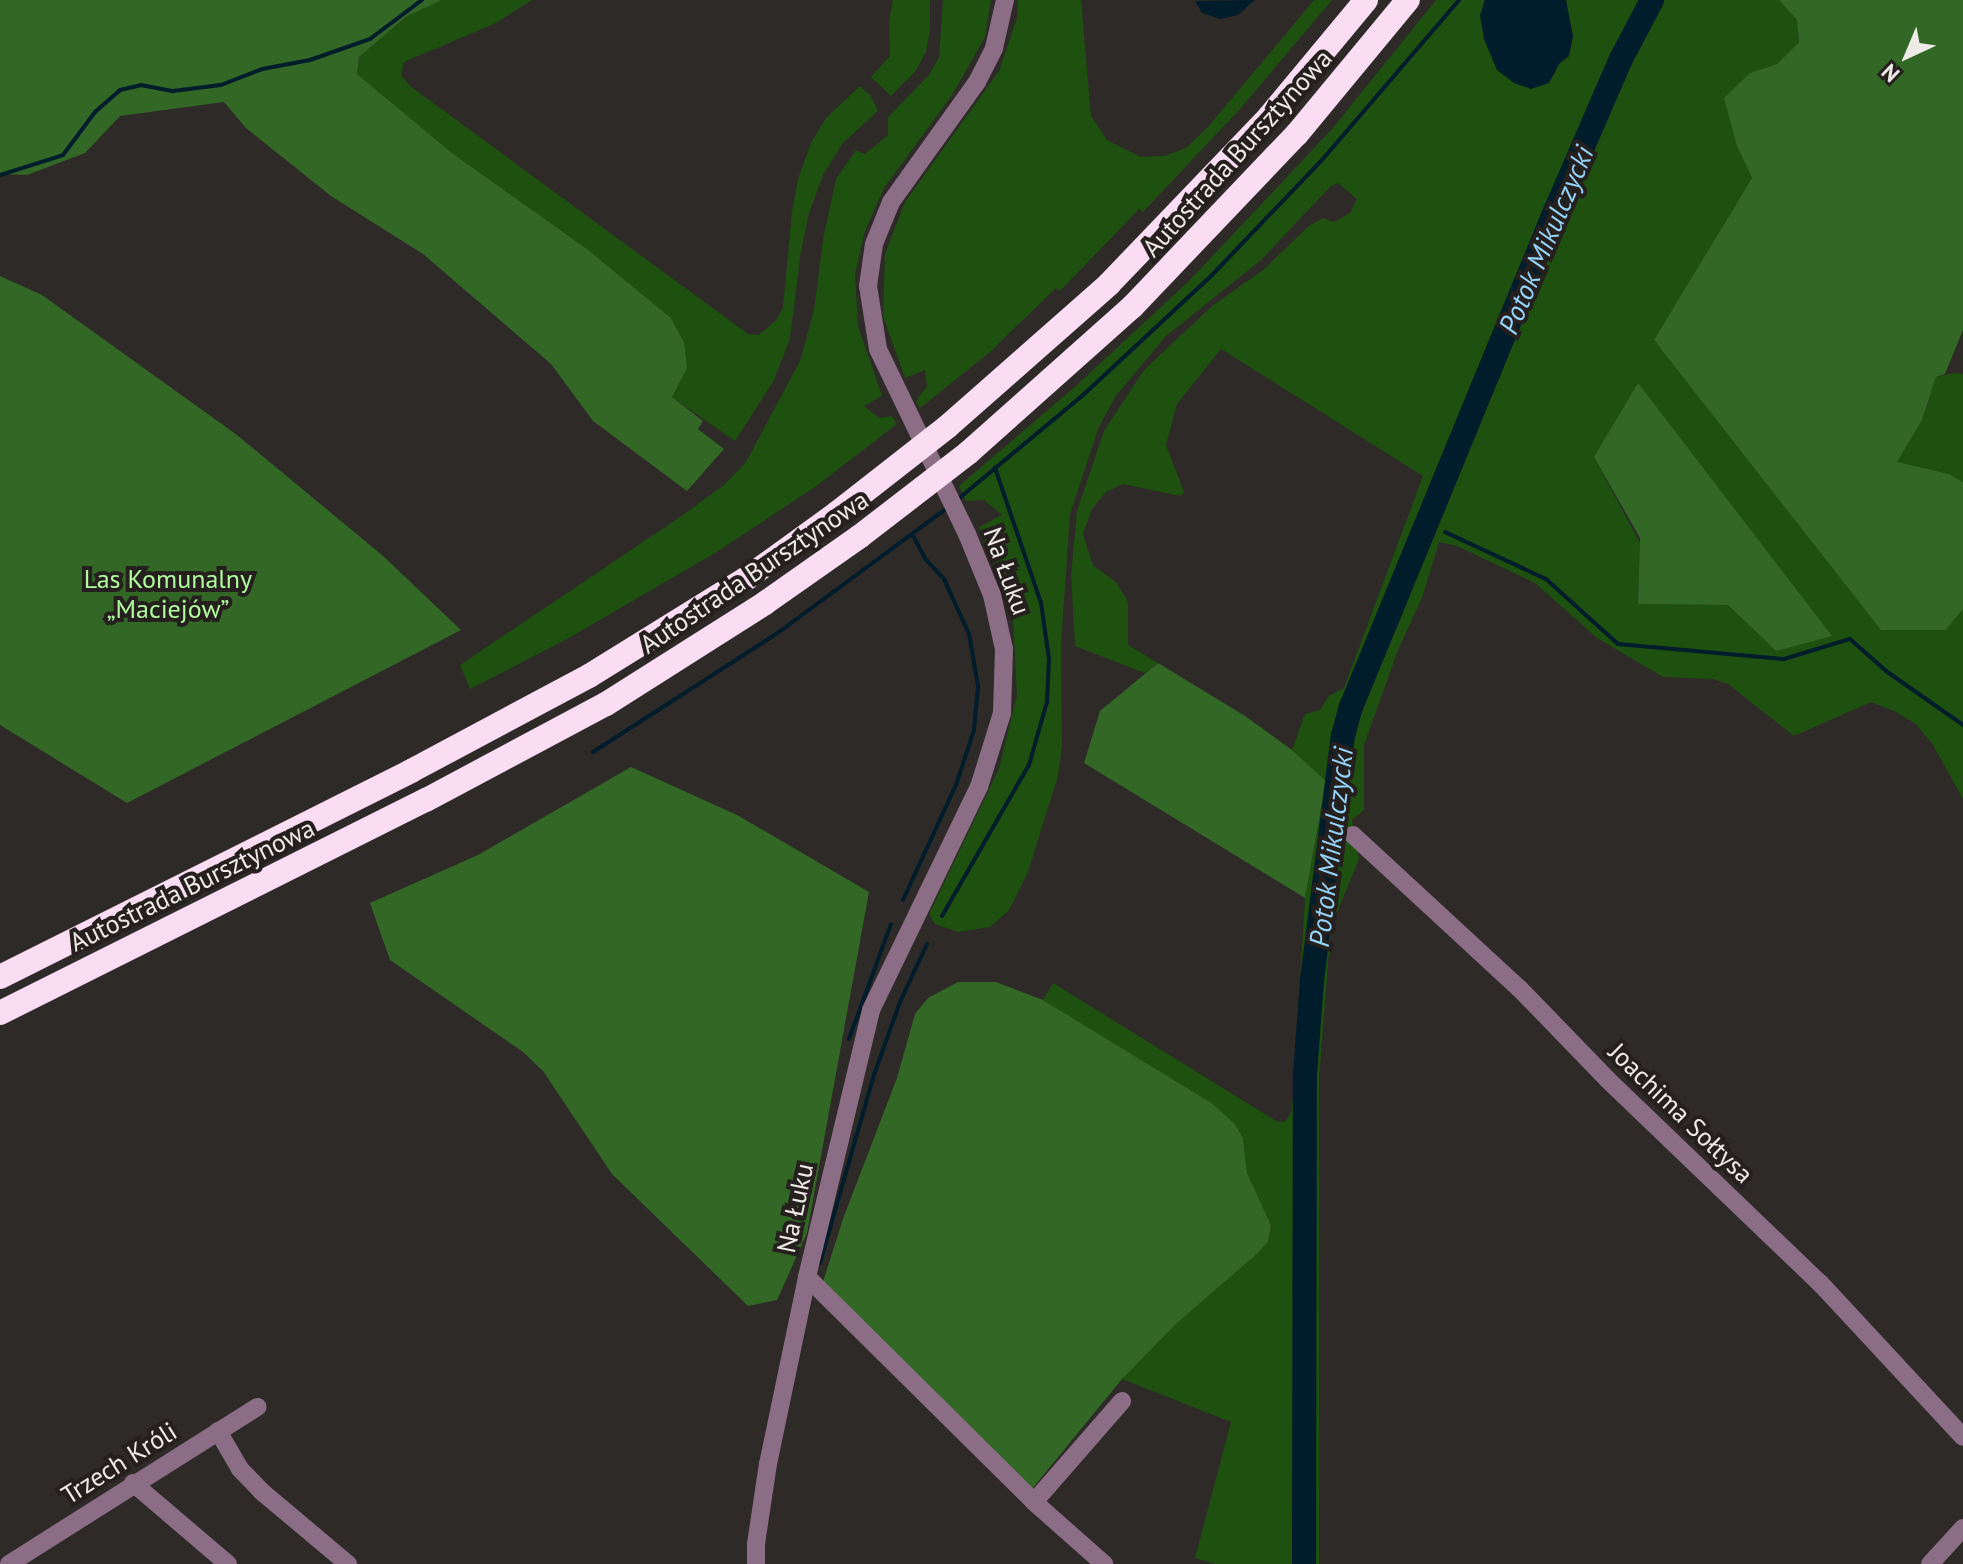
<!DOCTYPE html>
<meta charset="utf-8">
<style>
body{margin:0}
#map{position:relative;width:1963px;height:1564px;overflow:hidden;background:#2e2a27;font-family:"PT Sans",sans-serif}
div>[style]{position:absolute}
.green>*{inset:0;background:#1e5010}
.forest>*{inset:0;background:#336726}
.water>*{inset:0;background:#011c2b}
.stream>*{height:4px;margin:-2px;padding:0 2px;transform-origin:2px;border-radius:2px;background:#011c2b}
.river>*{height:24px;margin:-12px;padding:0 12px;transform-origin:12px;border-radius:12px;background:#011c2b}
.minor>*{height:18px;margin:-9px;padding:0 9px;transform-origin:9px;border-radius:9px;background:#8b6e86}
.highway>*{height:24px;margin:-12px;padding:0 12px;transform-origin:12px;border-radius:12px;background:#fadcf3}
span{translate:-50% -50%;white-space:nowrap;text-align:center;line-height:1.15;-webkit-text-stroke:8px #25201e;paint-order:stroke}
.street-label{font-size:26px;color:#edeae8}
.park-label{font-size:26px;color:#b1fb9f}
.water-label{font-size:28px;color:#94d4fa;font-style:italic}
.north{position:absolute;left:1867px;top:16px;width:80px;height:80px;-webkit-text-stroke:6px #25201e;paint-order:stroke;rotate:224deg;font-size:22px;font-weight:700;line-height:32px;text-align:center;color:#edeae8}
.north::after{content:'';display:block;margin:auto;width:28px;height:36px;background:#edeae8;clip-path:polygon(50% 0,100% 100%,50% 72%,0 100%)}
</style>
<div id="map">
<div class="green">
<div style="clip-path:polygon(442px 0,532px 0,496px 23px,404px 62px,401px 75px,410px 86px,748px 334px,759px 335px,775px 321px,783px 308px,792px 211px,798px 179px,811px 143px,826px 118px,860px 86px,871px 96px,878px 111px,843px 143px,824px 173px,809px 213px,801px 251px,790px 339px,774px 380px,735px 441px,672px 397px,684px 342px,671px 318px,587px 249px,452px 153px,357px 74px,359px 57px,407px 16px)"></div>
<div style="clip-path:polygon(893px 0,930px 0,930px 30px,926px 52px,915px 72px,891px 96px,871px 77px,890px 56px,889px 21px)"></div>
<div style="clip-path:polygon(943px 0,991px 0,985px 37px,952px 95px,884px 188px,865px 231px,855px 274px,858px 326px,882px 396px,864px 406px,879px 418px,892px 416px,897px 424px,815px 487px,715px 553px,567px 639px,470px 689px,460px 665px,680px 517px,724px 485px,746px 462px,800px 361px,814px 310px,823px 239px,836px 179px,856px 150px,865px 154px,888px 135px,888px 117px,929px 75px,939px 57px)"></div>
<div style="clip-path:polygon(1018px 0,1081px 0,1091px 116px,1107px 140px,1141px 157px,1164px 156px,1186px 148px,1207px 128px,1314px 0,1332px 0,1241px 108px,1143px 212px,1139px 209px,1060px 291px,1056px 288px,990px 352px,920px 408px,916px 401px,927px 386px,925px 370px,905px 378px,883px 316px,885px 254px,905px 202px,999px 71px,1017px 18px)"></div>
<div style="clip-path:polygon(evenodd,1436px 0,1485px 0,1483px 3px,1555px 74px,1566px 0,1779px 0,1797px 20px,1799px 42px,1777px 64px,1750px 73px,1737px 146px,1752px 178px,1654px 341px,1946px 630px,1963px 609px,1963px 799px,1933px 745px,1916px 724px,1894px 711px,1871px 702px,1794px 736px,1728px 684px,1713px 679px,1663px 677px,1597px 638px,1535px 583px,1457px 546px,1439px 542px,1422px 598px,1398px 650px,1364px 745px,1364px 810px,1352px 820px,1359px 859px,1331px 927px,1319px 1078px,1319px 1564px,1216px 1564px,1195px 1558px,1231px 1422px,1122px 1379px,1177px 1323px,1258px 1253px,1268px 1242px,1271px 1225px,1247px 1173px,1243px 1137px,1210px 1102px,1043px 1000px,1053px 983px,1276px 1121px,1285px 1122px,1291px 1113px,1293px 1098px,1305px 898px,1326px 781px,1292px 750px,1305px 714px,1320px 710px,1329px 696px,1344px 688px,1423px 476px,1221px 349px,1177px 404px,1166px 445px,1184px 492px,1180px 496px,1123px 484px,1106px 492px,1092px 509px,1083px 534px,1093px 565px,1117px 583px,1128px 602px,1128px 645px,1158px 663px,1145px 673px,1075px 646px,1071px 576px,1077px 511px,1104px 431px,1144px 370px,1212px 306px,1263px 270px,1309px 226px,1323px 218px,1334px 222px,1350px 213px,1357px 199px,1338px 183px,1331px 186px,1261px 260px,1165px 337px,1115px 397px,1099px 427px,1070px 514px,1061px 645px,1062px 746px,1058px 776px,1028px 872px,1009px 910px,990px 927px,958px 932px,935px 924px,929px 914px,999px 769px,1017px 695px,1013px 620px,979px 527px,1002px 515px,984px 500px,966px 501px,959px 486px,1077px 385px,1190px 280px,1332px 129px,1436px 0,1594px 457px,1776px 651px,1728px 605px,1638px 604px,1640px 543px,1594px 457px)"></div>
<div style="clip-path:polygon(1954px 373px,1963px 374px,1963px 482px,1949px 474px,1896px 463px,1923px 418px,1936px 377px)"></div>
</div>
<div class="forest">
<div style="clip-path:polygon(0 0,442px 0,407px 16px,359px 57px,357px 74px,452px 153px,587px 249px,671px 318px,684px 342px,687px 368px,672px 397px,703px 421px,698px 429px,724px 449px,687px 491px,593px 421px,551px 364px,423px 254px,331px 196px,246px 128px,224px 102px,120px 116px,85px 153px,27px 175px,0 174px)"></div>
<div style="clip-path:polygon(1779px 0,1963px 0,1963px 330px,1945px 374px,1936px 377px,1922px 420px,1897px 462px,1949px 474px,1963px 482px,1963px 609px,1946px 630px,1881px 630px,1654px 340px,1752px 178px,1737px 146px,1724px 98px,1750px 73px,1777px 64px,1799px 42px,1797px 20px)"></div>
<div style="clip-path:polygon(0 276px,42px 295px,237px 435px,382px 555px,461px 630px,127px 803px,0 725px)"></div>
<div style="clip-path:polygon(1638px 383px,1832px 636px,1776px 651px,1728px 605px,1638px 604px,1640px 538px,1594px 457px)"></div>
<div style="clip-path:polygon(1158px 663px,1245px 716px,1292px 750px,1326px 781px,1305px 898px,1084px 763px,1100px 711px)"></div>
<div style="clip-path:polygon(631px 767px,737px 815px,869px 892px,807px 1233px,777px 1300px,748px 1306px,612px 1174px,543px 1071px,523px 1052px,390px 960px,370px 903px,478px 855px)"></div>
<div style="clip-path:polygon(958px 982px,996px 982px,1043px 1000px,1210px 1102px,1234px 1123px,1243px 1138px,1247px 1173px,1271px 1225px,1268px 1242px,1258px 1253px,1177px 1323px,1122px 1379px,1027px 1495px,820px 1291px,844px 1216px,897px 1078px,915px 1014px,928px 998px)"></div>
</div>
<div class="water">
<div style="clip-path:polygon(1255px 0,1238px 15px,1220px 19px,1202px 13px,1195px 1px)"></div>
<div style="clip-path:polygon(1485px 0,1566px 0,1573px 36px,1569px 56px,1559px 64px,1549px 83px,1531px 89px,1514px 83px,1497px 70px,1484px 39px,1480px 15px)"></div>
</div>
<div class="stream">
<div style="left:0;top:175px;width:66px;rotate:-17.6deg"></div>
<div style="left:63px;top:155px;width:54px;rotate:-53.3deg"></div>
<div style="left:95px;top:112px;width:33px;rotate:-41deg"></div>
<div style="left:120px;top:90px;width:22px;rotate:-13deg"></div>
<div style="left:141px;top:85px;width:33px;rotate:11deg"></div>
<div style="left:173px;top:91px;width:48px;rotate:-7.1deg"></div>
<div style="left:221px;top:85px;width:44px;rotate:-21.3deg"></div>
<div style="left:262px;top:69px;width:49px;rotate:-10.6deg"></div>
<div style="left:310px;top:60px;width:64px;rotate:-19.3deg"></div>
<div style="left:370px;top:39px;width:65px;rotate:-36.9deg"></div>
<div style="left:957px;top:500px;width:163px;rotate:-39.8deg"></div>
<div style="left:1082px;top:396px;width:178px;rotate:-42.9deg"></div>
<div style="left:1212px;top:275px;width:159px;rotate:-46.3deg"></div>
<div style="left:1322px;top:160px;width:211px;rotate:-49.4deg"></div>
<div style="left:1427px;top:523px;width:7px;rotate:27deg"></div>
<div style="left:1445px;top:532px;width:111px;rotate:25deg"></div>
<div style="left:1546px;top:579px;width:97px;rotate:42.1deg"></div>
<div style="left:1618px;top:644px;width:167px;rotate:5.2deg"></div>
<div style="left:1784px;top:659px;width:69px;rotate:-16.9deg"></div>
<div style="left:1850px;top:639px;width:48px;rotate:41.6deg"></div>
<div style="left:1886px;top:671px;width:94px;rotate:35deg"></div>
<div style="left:593px;top:752px;width:221px;rotate:-32.8deg"></div>
<div style="left:779px;top:632px;width:209px;rotate:-36.4deg"></div>
<div style="left:903px;top:900px;width:127px;rotate:-65.3deg"></div>
<div style="left:956px;top:785px;width:58px;rotate:-71.9deg"></div>
<div style="left:974px;top:730px;width:44px;rotate:-84.8deg"></div>
<div style="left:978px;top:686px;width:53px;rotate:-99.8deg"></div>
<div style="left:969px;top:634px;width:60px;rotate:-114.4deg"></div>
<div style="left:944px;top:579px;width:26px;rotate:-133deg"></div>
<div style="left:926px;top:560px;width:27px;rotate:-118deg"></div>
<div style="left:942px;top:916px;width:174px;rotate:-60.1deg"></div>
<div style="left:1029px;top:765px;width:66px;rotate:-74.1deg"></div>
<div style="left:1047px;top:702px;width:43px;rotate:-87.3deg"></div>
<div style="left:1049px;top:659px;width:57px;rotate:-98.1deg"></div>
<div style="left:1041px;top:603px;width:143px;rotate:-108.8deg"></div>
<div style="left:849px;top:1039px;width:122px;rotate:-69.9deg"></div>
<div style="left:820px;top:1263px;width:196px;rotate:-74deg"></div>
<div style="left:874px;top:1075px;width:77px;rotate:-70.4deg"></div>
<div style="left:900px;top:1002px;width:64px;rotate:-65deg"></div>
</div>
<div class="river">
<div style="left:1304px;top:1564px;width:490px;rotate:-89.9deg"></div>
<div style="left:1305px;top:1074px;width:94px;rotate:-85.7deg"></div>
<div style="left:1312px;top:980px;width:246px;rotate:-82.8deg"></div>
<div style="left:1343px;top:736px;width:30px;rotate:-75deg"></div>
<div style="left:1351px;top:707px;width:531px;rotate:-67.64deg"></div>
<div style="left:1553px;top:216px;width:171px;rotate:-66.6deg"></div>
<div style="left:1621px;top:59px;width:67px;rotate:-62.3deg"></div>
</div>
<div class="minor">
<div style="left:1353px;top:835px;width:226px;rotate:42.7deg"></div>
<div style="left:1519px;top:988px;width:128px;rotate:45.9deg"></div>
<div style="left:1608px;top:1080px;width:294px;rotate:43.8deg"></div>
<div style="left:1820px;top:1283px;width:210px;rotate:47.1deg"></div>
<div style="left:807px;top:1277px;width:320px;rotate:44.7deg"></div>
<div style="left:1034px;top:1502px;width:94px;rotate:41.5deg"></div>
<div style="left:218px;top:1431px;width:44px;rotate:59.9deg"></div>
<div style="left:240px;top:1469px;width:30px;rotate:46deg"></div>
<div style="left:261px;top:1491px;width:114px;rotate:40deg"></div>
<div style="left:133px;top:1483px;width:125px;rotate:40.5deg"></div>
<div style="left:1034px;top:1502px;width:134px;rotate:-48.9deg"></div>
<div style="left:9px;top:1564px;width:294px;rotate:-32.3deg"></div>
<div style="left:756px;top:1564px;width:20px;rotate:-90deg"></div>
<div style="left:756px;top:1544px;width:81px;rotate:-81.5deg"></div>
<div style="left:768px;top:1464px;width:191px;rotate:-78.2deg"></div>
<div style="left:807px;top:1277px;width:275px;rotate:-76.5deg"></div>
<div style="left:871px;top:1010px;width:248px;rotate:-64.2deg"></div>
<div style="left:979px;top:787px;width:77px;rotate:-72.7deg"></div>
<div style="left:1002px;top:713px;width:64px;rotate:-88.2deg"></div>
<div style="left:1004px;top:649px;width:55px;rotate:-102.5deg"></div>
<div style="left:992px;top:595px;width:66px;rotate:-112.3deg"></div>
<div style="left:967px;top:534px;width:205px;rotate:-115.7deg"></div>
<div style="left:878px;top:349px;width:64px;rotate:-99deg"></div>
<div style="left:868px;top:286px;width:42px;rotate:-81.9deg"></div>
<div style="left:874px;top:244px;width:45px;rotate:-68deg"></div>
<div style="left:891px;top:202px;width:148px;rotate:-54.4deg"></div>
<div style="left:977px;top:82px;width:38px;rotate:-63deg"></div>
<div style="left:994px;top:48px;width:49px;rotate:-77.1deg"></div>
<div style="left:1930px;top:1564px;width:49px;rotate:-47.5deg"></div>
</div>
<div class="highway">
<div style="left:0;top:977px;width:460px;rotate:-26.6deg"></div>
<div style="left:411px;top:771px;width:202px;rotate:-28.1deg"></div>
<div style="left:589px;top:676px;width:186px;rotate:-31.8deg"></div>
<div style="left:747px;top:578px;width:111px;rotate:-35.8deg"></div>
<div style="left:837px;top:513px;width:140px;rotate:-38deg"></div>
<div style="left:947px;top:427px;width:216px;rotate:-41.4deg"></div>
<div style="left:1109px;top:284px;width:231px;rotate:-46.2deg"></div>
<div style="left:1269px;top:117px;width:152px;rotate:-50.3deg"></div>
<div style="left:0;top:1013px;width:476px;rotate:-26.6deg"></div>
<div style="left:426px;top:800px;width:204px;rotate:-28.1deg"></div>
<div style="left:606px;top:704px;width:188px;rotate:-32.4deg"></div>
<div style="left:765px;top:603px;width:115px;rotate:-35.1deg"></div>
<div style="left:859px;top:537px;width:138px;rotate:-37.6deg"></div>
<div style="left:968px;top:453px;width:220px;rotate:-41.7deg"></div>
<div style="left:1132px;top:307px;width:239px;rotate:-46.4deg"></div>
<div style="left:1297px;top:134px;width:174px;rotate:-50.4deg"></div>
</div>
<div class="street-label">
<span style="left:1237px;top:153px;rotate:-48deg">Autostrada Bursztynowa</span>
<span style="left:1007px;top:571px;rotate:70deg">Na Łuku</span>
<span style="left:754px;top:572px;rotate:-34deg">Autostrada Bursztynowa</span>
<span style="left:192px;top:885px;rotate:-26deg">Autostrada Bursztynowa</span>
<span style="left:1681px;top:1113px;rotate:44deg">Joachima Sołtysa</span>
<span style="left:795px;top:1208px;rotate:-78deg">Na Łuku</span>
<span style="left:119px;top:1463px;rotate:-32deg">Trzech Króli</span>
</div>
<div class="park-label">
<span style="left:168px;top:594px">Las Komunalny<br>„Maciejów”</span>
</div>
<div class="water-label">
<span style="left:1546px;top:240px;rotate:-67deg">Potok Mikulczycki</span>
<span style="left:1331px;top:847px;rotate:-83deg">Potok Mikulczycki</span>
</div>
<div class="north">N</div>
</div>
